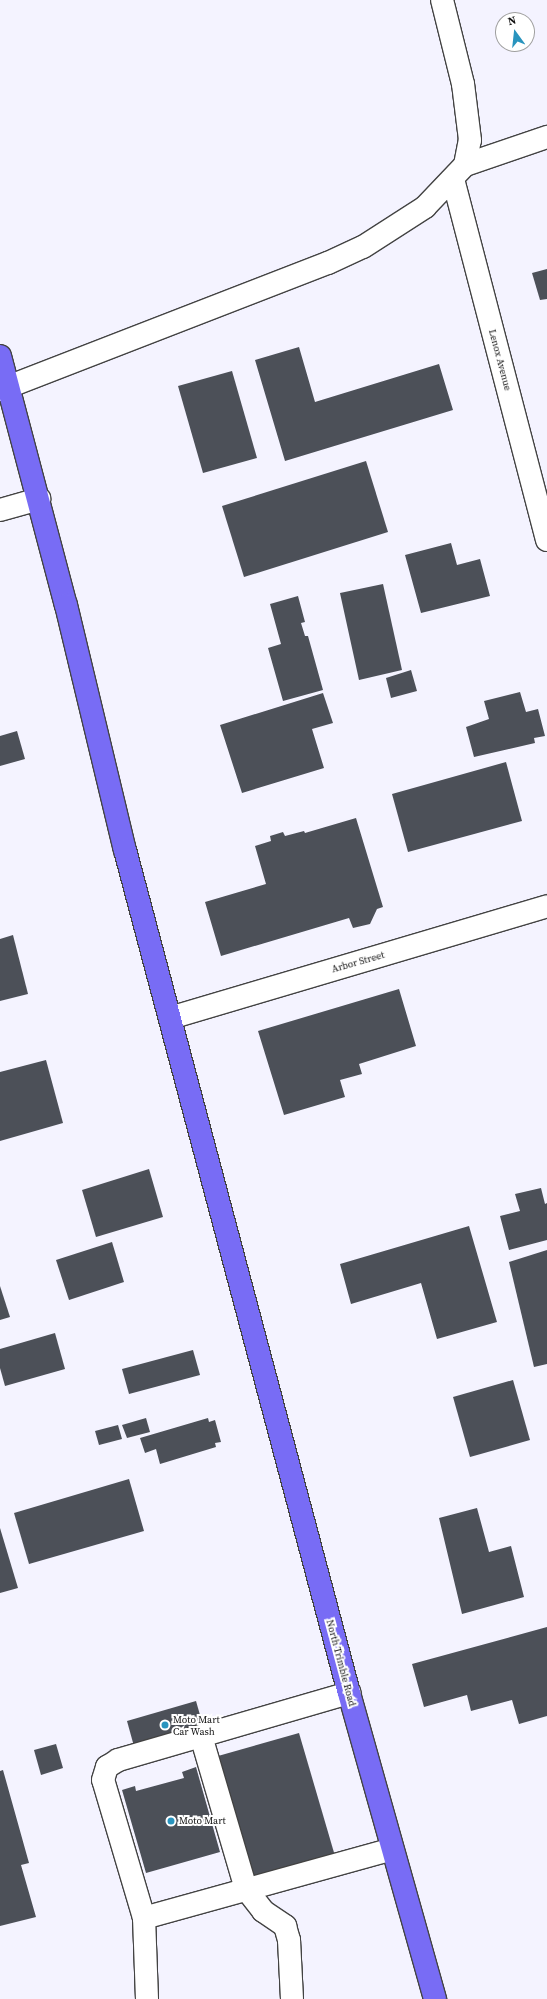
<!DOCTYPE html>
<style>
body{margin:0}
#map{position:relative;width:547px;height:1999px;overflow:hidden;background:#f4f3ff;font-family:"Source Serif 4",serif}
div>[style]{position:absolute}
.building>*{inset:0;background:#4c5058}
.roads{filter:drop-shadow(1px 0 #434343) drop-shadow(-1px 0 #434343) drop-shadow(0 1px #434343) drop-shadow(0 -1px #434343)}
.minor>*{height:22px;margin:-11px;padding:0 11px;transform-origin:11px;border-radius:11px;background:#fff}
.major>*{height:22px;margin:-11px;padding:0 11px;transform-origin:11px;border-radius:11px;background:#786cf5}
.dots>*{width:11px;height:11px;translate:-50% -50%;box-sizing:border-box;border:2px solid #fff;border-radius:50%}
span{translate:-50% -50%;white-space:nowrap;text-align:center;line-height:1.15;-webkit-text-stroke:4px #fff;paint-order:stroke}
.street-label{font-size:10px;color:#101010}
.poi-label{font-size:10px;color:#101010}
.left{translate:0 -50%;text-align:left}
.north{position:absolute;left:495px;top:12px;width:40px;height:40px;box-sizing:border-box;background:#fff;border:1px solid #9f9f9f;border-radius:50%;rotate:345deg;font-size:11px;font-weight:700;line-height:16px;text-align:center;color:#101010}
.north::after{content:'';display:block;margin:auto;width:14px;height:18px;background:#2994be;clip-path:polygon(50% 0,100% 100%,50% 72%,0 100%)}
</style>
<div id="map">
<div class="building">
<div style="clip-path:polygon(547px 269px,547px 299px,540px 300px,532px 273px)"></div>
<div style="clip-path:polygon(299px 347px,315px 402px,439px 364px,453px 410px,285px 461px,255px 360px)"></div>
<div style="clip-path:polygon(232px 371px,257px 458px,203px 473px,178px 386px)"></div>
<div style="clip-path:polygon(366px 461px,388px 532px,244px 577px,222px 506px)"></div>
<div style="clip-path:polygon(451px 543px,457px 565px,480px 559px,490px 596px,421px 613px,405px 555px)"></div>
<div style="clip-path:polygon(383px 584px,402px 670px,359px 680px,340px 593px)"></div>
<div style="clip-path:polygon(298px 596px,305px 622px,301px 623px,305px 636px,308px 636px,323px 690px,283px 701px,268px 648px,281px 644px,270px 604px)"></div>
<div style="clip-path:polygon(411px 670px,417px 691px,391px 698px,386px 678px)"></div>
<div style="clip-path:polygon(520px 692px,526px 712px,538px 709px,545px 736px,534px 738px,535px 743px,474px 757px,466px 727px,489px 719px,484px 701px)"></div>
<div style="clip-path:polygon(323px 693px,333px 723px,312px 729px,324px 768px,242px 793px,220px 725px)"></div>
<div style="clip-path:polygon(17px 731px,25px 759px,0 766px,0 736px)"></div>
<div style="clip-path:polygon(506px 762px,522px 821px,408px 852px,392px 794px)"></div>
<div style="clip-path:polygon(356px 818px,383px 907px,377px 909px,370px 924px,353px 928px,349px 918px,221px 956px,205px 902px,266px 884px,255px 846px,271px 841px,270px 836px,283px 832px,285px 836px,304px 831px,305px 833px)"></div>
<div style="clip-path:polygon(13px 935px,28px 994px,0 1001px,0 939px)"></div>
<div style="clip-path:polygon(399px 989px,416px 1046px,359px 1064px,362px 1074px,340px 1080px,345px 1097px,284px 1115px,258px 1031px)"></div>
<div style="clip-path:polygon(46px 1060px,63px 1123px,0 1141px,0 1072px)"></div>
<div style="clip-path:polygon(149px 1169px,163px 1217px,96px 1237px,82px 1190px)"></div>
<div style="clip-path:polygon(541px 1188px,545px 1204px,547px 1203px,547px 1240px,509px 1250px,500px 1216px,520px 1211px,515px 1194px)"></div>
<div style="clip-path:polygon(469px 1226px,497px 1322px,437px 1339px,421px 1283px,351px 1304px,340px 1264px)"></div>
<div style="clip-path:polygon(112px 1242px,124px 1282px,69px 1300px,56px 1260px)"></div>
<div style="clip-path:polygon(547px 1250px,547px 1364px,534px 1367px,509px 1262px)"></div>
<div style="clip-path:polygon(0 1286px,10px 1317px,0 1320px)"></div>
<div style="clip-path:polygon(55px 1333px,65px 1369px,5px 1386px,0 1368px,0 1349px)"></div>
<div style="clip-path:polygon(193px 1350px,200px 1375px,129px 1394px,122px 1369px)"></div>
<div style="clip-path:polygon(513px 1380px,530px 1440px,470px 1457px,453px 1397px)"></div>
<div style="clip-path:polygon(146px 1418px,150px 1432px,127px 1438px,122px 1425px)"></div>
<div style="clip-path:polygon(208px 1418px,209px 1422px,215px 1420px,221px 1442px,215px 1443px,216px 1447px,160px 1464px,156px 1449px,145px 1453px,140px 1438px)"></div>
<div style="clip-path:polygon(118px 1425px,122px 1439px,99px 1445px,95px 1431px)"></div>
<div style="clip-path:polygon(129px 1479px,144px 1531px,29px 1564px,14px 1513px)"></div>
<div style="clip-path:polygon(477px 1508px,489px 1552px,511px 1546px,524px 1597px,462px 1614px,439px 1518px)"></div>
<div style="clip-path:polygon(0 1528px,18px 1588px,0 1593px)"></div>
<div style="clip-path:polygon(547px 1627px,547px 1716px,519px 1724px,512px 1700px,471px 1711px,467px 1695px,424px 1707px,412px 1664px)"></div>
<div style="clip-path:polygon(196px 1701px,204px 1729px,135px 1750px,127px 1721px)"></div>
<div style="clip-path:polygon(299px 1733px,335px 1856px,247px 1882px,211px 1758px)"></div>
<div style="clip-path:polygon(56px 1744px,63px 1768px,41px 1775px,34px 1750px)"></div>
<div style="clip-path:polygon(196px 1767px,220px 1852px,146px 1873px,122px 1790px,135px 1786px,136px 1791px,184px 1778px,182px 1772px)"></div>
<div style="clip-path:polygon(3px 1770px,29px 1863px,21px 1865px,36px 1917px,0 1926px,0 1771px)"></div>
</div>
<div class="roads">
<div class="minor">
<div style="left:465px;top:165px;width:87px;rotate:-18.9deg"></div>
<div style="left:453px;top:179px;width:373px;rotate:75.4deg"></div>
<div style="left:0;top:390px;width:352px;rotate:-21.2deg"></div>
<div style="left:328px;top:263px;width:38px;rotate:-25deg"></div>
<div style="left:363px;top:247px;width:74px;rotate:-32.8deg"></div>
<div style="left:425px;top:207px;width:58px;rotate:-46.4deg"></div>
<div style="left:465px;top:165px;width:25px;rotate:-79deg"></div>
<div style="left:470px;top:140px;width:56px;rotate:-97.1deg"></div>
<div style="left:463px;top:84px;width:87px;rotate:-104deg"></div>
<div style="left:0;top:510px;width:41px;rotate:-15.8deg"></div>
<div style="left:170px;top:1018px;width:393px;rotate:-16.5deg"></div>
<div style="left:201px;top:1736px;width:159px;rotate:73.6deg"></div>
<div style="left:246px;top:1889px;width:28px;rotate:52deg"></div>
<div style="left:263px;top:1911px;width:27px;rotate:34deg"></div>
<div style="left:285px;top:1926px;width:15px;rotate:74deg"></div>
<div style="left:289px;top:1940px;width:59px;rotate:87.1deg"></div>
<div style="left:144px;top:1918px;width:257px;rotate:-15.5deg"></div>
<div style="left:147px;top:1999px;width:81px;rotate:-92.1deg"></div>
<div style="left:144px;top:1918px;width:144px;rotate:-106.5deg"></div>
<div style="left:103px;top:1780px;width:14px;rotate:-73deg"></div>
<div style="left:107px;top:1767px;width:13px;rotate:-32deg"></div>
<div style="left:118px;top:1760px;width:241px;rotate:-16.2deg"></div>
</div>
<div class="major">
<div style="left:0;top:356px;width:258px;rotate:75.2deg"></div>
<div style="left:66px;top:605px;width:252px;rotate:76.5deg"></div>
<div style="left:125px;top:850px;width:872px;rotate:75.12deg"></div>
<div style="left:349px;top:1693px;width:318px;rotate:74.3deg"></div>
</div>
</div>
<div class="dots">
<div style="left:165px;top:1725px;background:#2994be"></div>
<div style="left:171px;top:1821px;background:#2994be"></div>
</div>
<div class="street-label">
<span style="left:500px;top:360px;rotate:75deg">Lenox Avenue</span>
<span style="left:358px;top:962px;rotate:-16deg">Arbor Street</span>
<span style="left:341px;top:1663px;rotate:75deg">North Trimble Road</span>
</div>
<div class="poi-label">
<span class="left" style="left:173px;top:1725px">Moto Mart<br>Car Wash</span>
<span class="left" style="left:179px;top:1821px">Moto Mart</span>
</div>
<div class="north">N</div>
</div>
